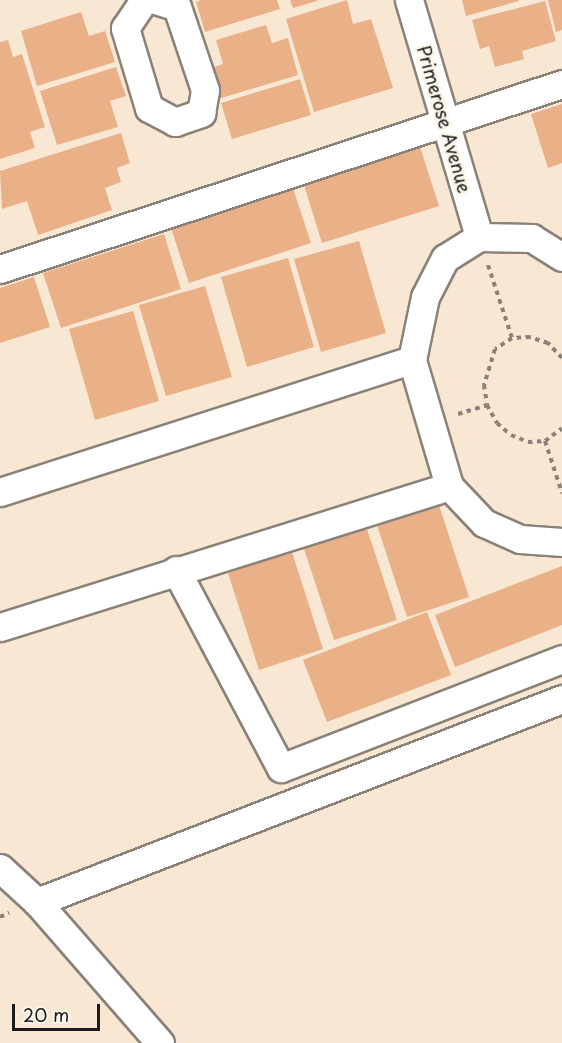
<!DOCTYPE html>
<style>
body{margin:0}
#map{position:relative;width:562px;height:1043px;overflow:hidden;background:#f7e7d3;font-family:"Playpen Sans",sans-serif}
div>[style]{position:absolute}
.building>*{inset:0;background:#eab189}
.path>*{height:4px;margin-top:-2px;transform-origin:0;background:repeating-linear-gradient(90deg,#8a8278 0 4.5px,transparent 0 9px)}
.roads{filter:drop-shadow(2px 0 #8a8278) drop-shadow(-2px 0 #8a8278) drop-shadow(0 2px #8a8278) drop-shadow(0 -2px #8a8278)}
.minor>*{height:27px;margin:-13.5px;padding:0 13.5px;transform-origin:13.5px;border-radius:13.5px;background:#fff}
span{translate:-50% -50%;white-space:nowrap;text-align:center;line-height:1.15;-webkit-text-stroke:6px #fbf7ec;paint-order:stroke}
.street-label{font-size:18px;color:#1c1c1c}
.scale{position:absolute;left:12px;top:1004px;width:88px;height:27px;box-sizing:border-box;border:3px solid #1c1c1c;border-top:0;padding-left:8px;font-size:18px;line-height:21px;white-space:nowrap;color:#1c1c1c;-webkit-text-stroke:4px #fbf7ec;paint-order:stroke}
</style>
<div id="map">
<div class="building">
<div style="clip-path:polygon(201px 0,277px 0,280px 9px,205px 32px,196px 2px)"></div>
<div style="clip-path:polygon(290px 0,317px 0,317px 1px,293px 8px)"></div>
<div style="clip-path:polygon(347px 0,353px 24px,371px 19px,393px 88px,314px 112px,286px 19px)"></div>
<div style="clip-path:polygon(462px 0,519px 0,519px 1px,466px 16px)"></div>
<div style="clip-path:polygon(548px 0,562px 0,562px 30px,556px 32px)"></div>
<div style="clip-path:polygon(545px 1px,556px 41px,522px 51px,524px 59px,495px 67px,489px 46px,480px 49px,472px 20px)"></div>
<div style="clip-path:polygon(81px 12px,89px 36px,105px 31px,115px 62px,37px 86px,21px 31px)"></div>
<div style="clip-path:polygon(266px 25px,272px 43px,288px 38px,298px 75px,218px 99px,209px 69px,223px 64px,216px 40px)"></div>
<div style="clip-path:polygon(8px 40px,13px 57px,22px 54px,45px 127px,30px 132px,35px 148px,0 159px,0 42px)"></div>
<div style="clip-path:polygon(116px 67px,126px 96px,110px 101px,118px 127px,57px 145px,40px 91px)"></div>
<div style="clip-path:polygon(300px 79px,311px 115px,232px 139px,221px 103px)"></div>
<div style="clip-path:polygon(562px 104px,562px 163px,548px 168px,531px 114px)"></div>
<div style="clip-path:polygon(121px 133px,130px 163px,117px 168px,121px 182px,105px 188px,112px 210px,38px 235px,27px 201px,2px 209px,0 171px)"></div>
<div style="clip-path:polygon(420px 147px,439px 206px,322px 243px,304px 185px)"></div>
<div style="clip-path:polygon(293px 188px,311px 243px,189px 283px,171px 228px)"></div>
<div style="clip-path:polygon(164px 234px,181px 289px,61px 328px,43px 273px)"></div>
<div style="clip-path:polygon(359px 241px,386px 333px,321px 352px,294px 259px)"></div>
<div style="clip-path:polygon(288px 258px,314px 347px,247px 367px,221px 277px)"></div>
<div style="clip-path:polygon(34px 277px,50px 327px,0 343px,0 288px)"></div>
<div style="clip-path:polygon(205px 286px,232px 377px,166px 396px,139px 305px)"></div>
<div style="clip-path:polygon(133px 311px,159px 401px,95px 420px,69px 329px)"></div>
<div style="clip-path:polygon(437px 499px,469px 597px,407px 617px,375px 519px)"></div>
<div style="clip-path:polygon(366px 526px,397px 620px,334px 640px,303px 546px)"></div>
<div style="clip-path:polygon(292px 552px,323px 649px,259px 670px,228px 573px)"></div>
<div style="clip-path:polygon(562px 566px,562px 625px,455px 667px,435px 615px)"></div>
<div style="clip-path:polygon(427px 612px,451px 675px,327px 722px,303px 660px)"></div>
</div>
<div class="path">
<div style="left:488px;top:265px;width:77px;rotate:71.8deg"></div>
<div style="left:562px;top:358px;width:21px;rotate:-133deg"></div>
<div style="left:548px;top:343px;width:19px;rotate:-162deg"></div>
<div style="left:530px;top:337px;width:18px;rotate:177deg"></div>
<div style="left:512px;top:338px;width:20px;rotate:147deg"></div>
<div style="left:495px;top:349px;width:38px;rotate:107deg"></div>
<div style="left:484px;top:385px;width:20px;rotate:81deg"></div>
<div style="left:487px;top:405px;width:21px;rotate:61deg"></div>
<div style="left:497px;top:423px;width:18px;rotate:41deg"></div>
<div style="left:511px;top:435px;width:18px;rotate:22deg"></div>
<div style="left:528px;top:442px;width:17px;rotate:-3deg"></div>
<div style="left:545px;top:441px;width:21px;rotate:-37deg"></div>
<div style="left:458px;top:414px;width:30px;rotate:-17deg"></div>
<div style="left:545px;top:441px;width:55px;rotate:71.9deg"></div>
<div style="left:0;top:917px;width:10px;rotate:-24deg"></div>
</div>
<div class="roads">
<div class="minor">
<div style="left:144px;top:0;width:34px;rotate:124deg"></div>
<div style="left:125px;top:28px;width:84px;rotate:73.3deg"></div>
<div style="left:149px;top:108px;width:30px;rotate:28deg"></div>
<div style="left:175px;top:122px;width:28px;rotate:-19deg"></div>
<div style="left:201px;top:113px;width:23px;rotate:-80deg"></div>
<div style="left:205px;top:90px;width:88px;rotate:-108.6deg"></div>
<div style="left:177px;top:7px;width:23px;rotate:-162deg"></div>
<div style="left:409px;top:0;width:247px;rotate:73.5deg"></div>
<div style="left:562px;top:257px;width:36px;rotate:-148deg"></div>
<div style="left:532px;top:238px;width:53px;rotate:-178.9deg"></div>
<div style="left:479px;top:237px;width:40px;rotate:148deg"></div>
<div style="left:445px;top:258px;width:44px;rotate:117.1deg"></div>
<div style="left:425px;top:297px;width:64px;rotate:101.7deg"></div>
<div style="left:412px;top:360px;width:131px;rotate:73.6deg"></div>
<div style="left:449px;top:486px;width:51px;rotate:46.6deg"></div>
<div style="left:484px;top:523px;width:39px;rotate:24deg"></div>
<div style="left:520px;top:539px;width:42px;rotate:4.1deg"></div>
<div style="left:0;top:269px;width:592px;rotate:-18.22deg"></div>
<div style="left:0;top:492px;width:433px;rotate:-17.8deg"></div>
<div style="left:176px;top:570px;width:224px;rotate:62.1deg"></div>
<div style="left:281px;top:768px;width:301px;rotate:-21.2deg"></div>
<div style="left:0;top:627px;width:471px;rotate:-17.4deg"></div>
<div style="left:0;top:868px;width:50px;rotate:42.6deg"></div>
<div style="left:37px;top:902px;width:187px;rotate:48.9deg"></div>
<div style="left:37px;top:902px;width:563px;rotate:-21.14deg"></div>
</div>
</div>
<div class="street-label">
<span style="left:444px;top:119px;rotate:74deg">Primerose Avenue</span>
</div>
<div class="scale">20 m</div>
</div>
